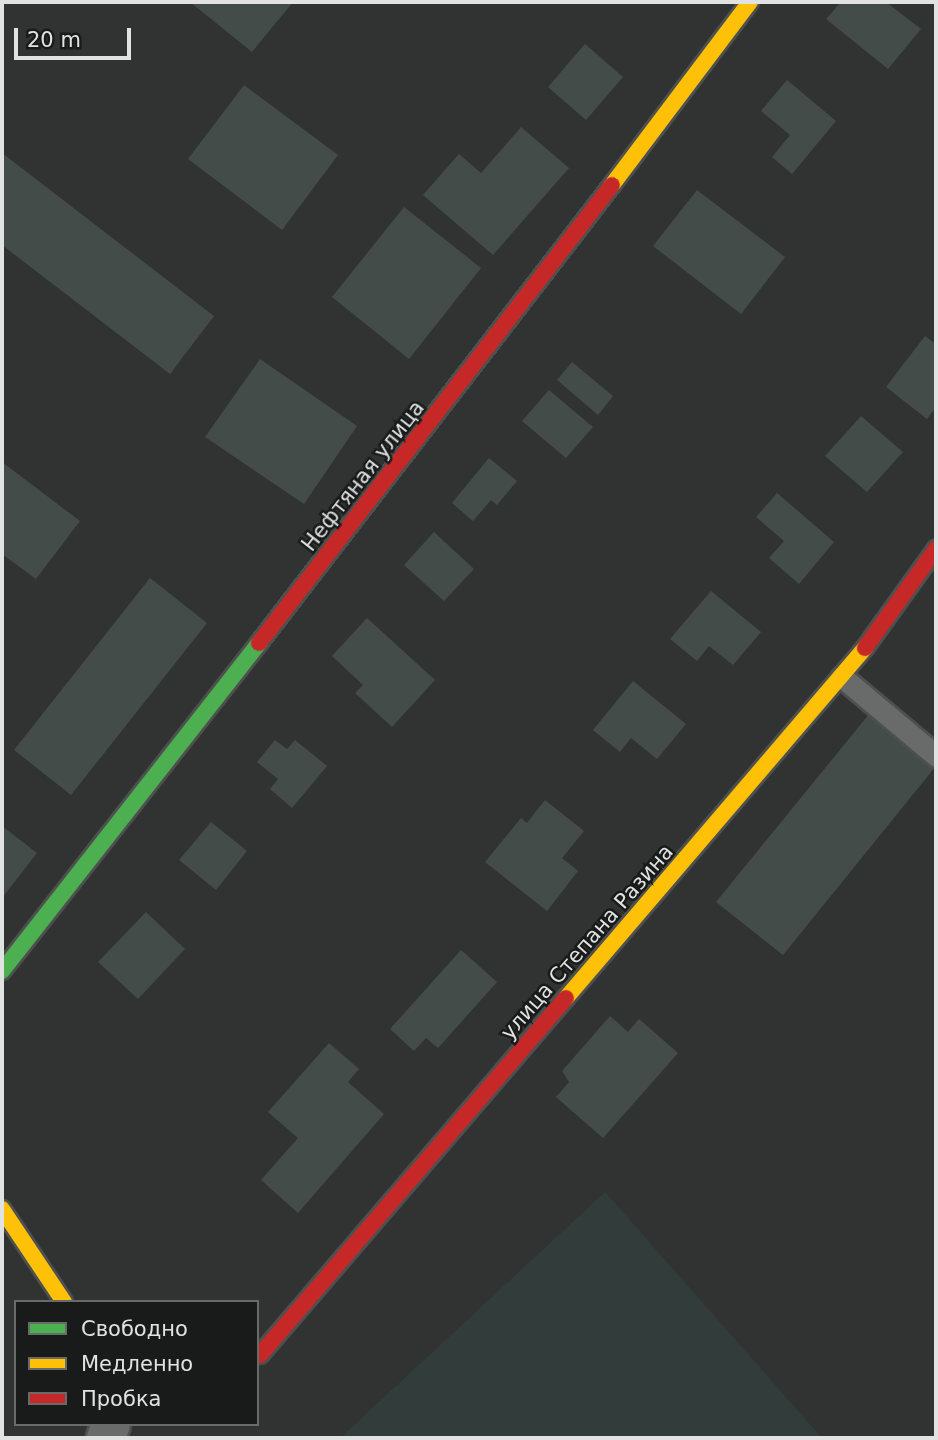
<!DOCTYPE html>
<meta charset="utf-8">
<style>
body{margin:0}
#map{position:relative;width:938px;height:1440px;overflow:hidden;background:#313332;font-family:"DejaVu Sans",sans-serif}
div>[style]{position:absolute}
.built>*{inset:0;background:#323d3b}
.building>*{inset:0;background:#444c4a}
.roads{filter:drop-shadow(2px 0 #4d504f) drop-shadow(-2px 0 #4d504f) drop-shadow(0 2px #4d504f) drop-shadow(0 -2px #4d504f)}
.lane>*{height:21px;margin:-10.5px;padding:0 10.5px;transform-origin:10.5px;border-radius:10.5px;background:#696a6a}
.street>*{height:38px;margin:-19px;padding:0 19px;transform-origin:19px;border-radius:19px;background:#696a6a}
.fast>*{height:16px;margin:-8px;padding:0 8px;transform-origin:8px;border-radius:8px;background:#4caf50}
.slow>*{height:16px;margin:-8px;padding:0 8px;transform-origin:8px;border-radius:8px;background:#ffc107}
.jam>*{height:16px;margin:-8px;padding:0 8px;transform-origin:8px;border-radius:8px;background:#c62828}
span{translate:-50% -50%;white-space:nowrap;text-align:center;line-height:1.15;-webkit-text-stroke:5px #191b1b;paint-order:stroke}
.street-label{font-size:21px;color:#e0e3e2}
.frame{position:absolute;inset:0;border:4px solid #e0e3e2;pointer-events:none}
.legend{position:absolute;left:14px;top:1300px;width:245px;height:126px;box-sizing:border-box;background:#191b1b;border:2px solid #696b6b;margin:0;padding:9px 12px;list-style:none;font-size:21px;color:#e0e3e2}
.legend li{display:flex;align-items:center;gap:14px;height:35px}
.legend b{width:35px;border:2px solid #696b6b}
.scale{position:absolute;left:14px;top:28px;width:117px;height:32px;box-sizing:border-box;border:4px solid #e0e3e2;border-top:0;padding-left:9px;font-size:21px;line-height:24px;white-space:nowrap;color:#e0e3e2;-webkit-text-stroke:5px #191b1b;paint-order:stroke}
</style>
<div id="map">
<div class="built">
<div style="clip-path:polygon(605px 1192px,822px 1438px,340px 1438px)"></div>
</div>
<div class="building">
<div style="clip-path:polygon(190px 2px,293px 2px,252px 52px)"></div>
<div style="clip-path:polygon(841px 2px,886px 2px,921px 29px,888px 69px,826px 19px)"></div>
<div style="clip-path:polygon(585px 44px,623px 77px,586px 120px,548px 87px)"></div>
<div style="clip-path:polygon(787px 80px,836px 121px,792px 174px,772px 157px,790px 135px,761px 111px)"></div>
<div style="clip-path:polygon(244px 85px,338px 155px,282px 230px,188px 159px)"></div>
<div style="clip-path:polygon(521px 127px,569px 168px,493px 255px,423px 195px,459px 154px,481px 173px)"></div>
<div style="clip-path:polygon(2px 153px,214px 316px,170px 374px,2px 245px)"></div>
<div style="clip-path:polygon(697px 190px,785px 257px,741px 314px,653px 246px)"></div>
<div style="clip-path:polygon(404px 207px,481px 268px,409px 359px,332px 297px)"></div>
<div style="clip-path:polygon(925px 336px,936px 344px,936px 407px,927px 419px,886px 387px)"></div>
<div style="clip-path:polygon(260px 359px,357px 426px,304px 504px,205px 437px)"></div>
<div style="clip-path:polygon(572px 362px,613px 396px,598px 415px,557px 380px)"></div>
<div style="clip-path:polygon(549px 390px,593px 427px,566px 458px,522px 421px)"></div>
<div style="clip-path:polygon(861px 416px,903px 452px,867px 492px,825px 456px)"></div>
<div style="clip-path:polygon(489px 458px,517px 481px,497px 505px,491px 500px,473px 521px,452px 503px)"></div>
<div style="clip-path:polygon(2px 462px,80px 521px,36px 579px,2px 554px)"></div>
<div style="clip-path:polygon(777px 493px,834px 542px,799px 584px,769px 558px,784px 541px,756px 517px)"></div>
<div style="clip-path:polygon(434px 532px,474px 569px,444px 601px,404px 565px)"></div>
<div style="clip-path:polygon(150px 578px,207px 623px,71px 795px,14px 750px)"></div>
<div style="clip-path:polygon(711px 591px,761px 632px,733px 665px,709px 646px,697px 661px,670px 639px)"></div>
<div style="clip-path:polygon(367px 618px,435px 680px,392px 727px,355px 693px,363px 685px,332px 656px)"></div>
<div style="clip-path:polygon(633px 681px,686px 724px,657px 759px,631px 738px,620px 752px,593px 730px)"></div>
<div style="clip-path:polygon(870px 713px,936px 766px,783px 955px,716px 902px)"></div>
<div style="clip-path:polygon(275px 740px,287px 749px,295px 740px,327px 766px,292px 808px,270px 789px,278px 779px,257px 762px)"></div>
<div style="clip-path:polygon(545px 800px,584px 831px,562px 858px,578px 871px,547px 911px,485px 862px,521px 818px,527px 823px)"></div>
<div style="clip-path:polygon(211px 822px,247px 851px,216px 890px,179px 860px)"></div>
<div style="clip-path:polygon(2px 826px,37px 853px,2px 898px)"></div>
<div style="clip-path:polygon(146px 912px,185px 949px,138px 999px,98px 962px)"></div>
<div style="clip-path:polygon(461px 950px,497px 982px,438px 1048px,426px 1038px,414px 1051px,390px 1029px)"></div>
<div style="clip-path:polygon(610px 1016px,628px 1032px,639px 1019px,678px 1053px,603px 1138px,556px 1097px,569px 1082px,562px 1071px)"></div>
<div style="clip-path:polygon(329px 1043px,359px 1069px,348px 1082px,384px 1114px,298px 1213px,261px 1180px,298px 1138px,268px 1112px)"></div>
</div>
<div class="roads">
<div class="lane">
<div style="left:842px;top:677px;width:123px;rotate:40deg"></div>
</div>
<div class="street">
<div style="left:106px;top:1438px;width:15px;rotate:-70deg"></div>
</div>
<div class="fast">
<div style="left:2px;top:971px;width:417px;rotate:-51.9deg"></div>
</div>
<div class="slow">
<div style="left:612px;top:185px;width:229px;rotate:-53deg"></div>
<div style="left:566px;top:998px;width:460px;rotate:-49.5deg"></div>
<div style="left:2px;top:1209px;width:112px;rotate:56.3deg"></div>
</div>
<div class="jam">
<div style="left:259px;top:643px;width:578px;rotate:-52.38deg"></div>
<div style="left:865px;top:648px;width:122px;rotate:-54.4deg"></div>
<div style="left:260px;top:1355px;width:470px;rotate:-49.4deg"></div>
</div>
</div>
<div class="street-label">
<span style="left:363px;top:476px;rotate:-52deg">Нефтяная улица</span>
<span style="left:587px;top:942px;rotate:-49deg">улица Степана Разина</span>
</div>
<div class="frame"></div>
<ul class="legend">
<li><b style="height:9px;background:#4caf50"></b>Свободно</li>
<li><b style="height:9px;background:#ffc107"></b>Медленно</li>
<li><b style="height:9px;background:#c62828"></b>Пробка</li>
</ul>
<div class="scale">20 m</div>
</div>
